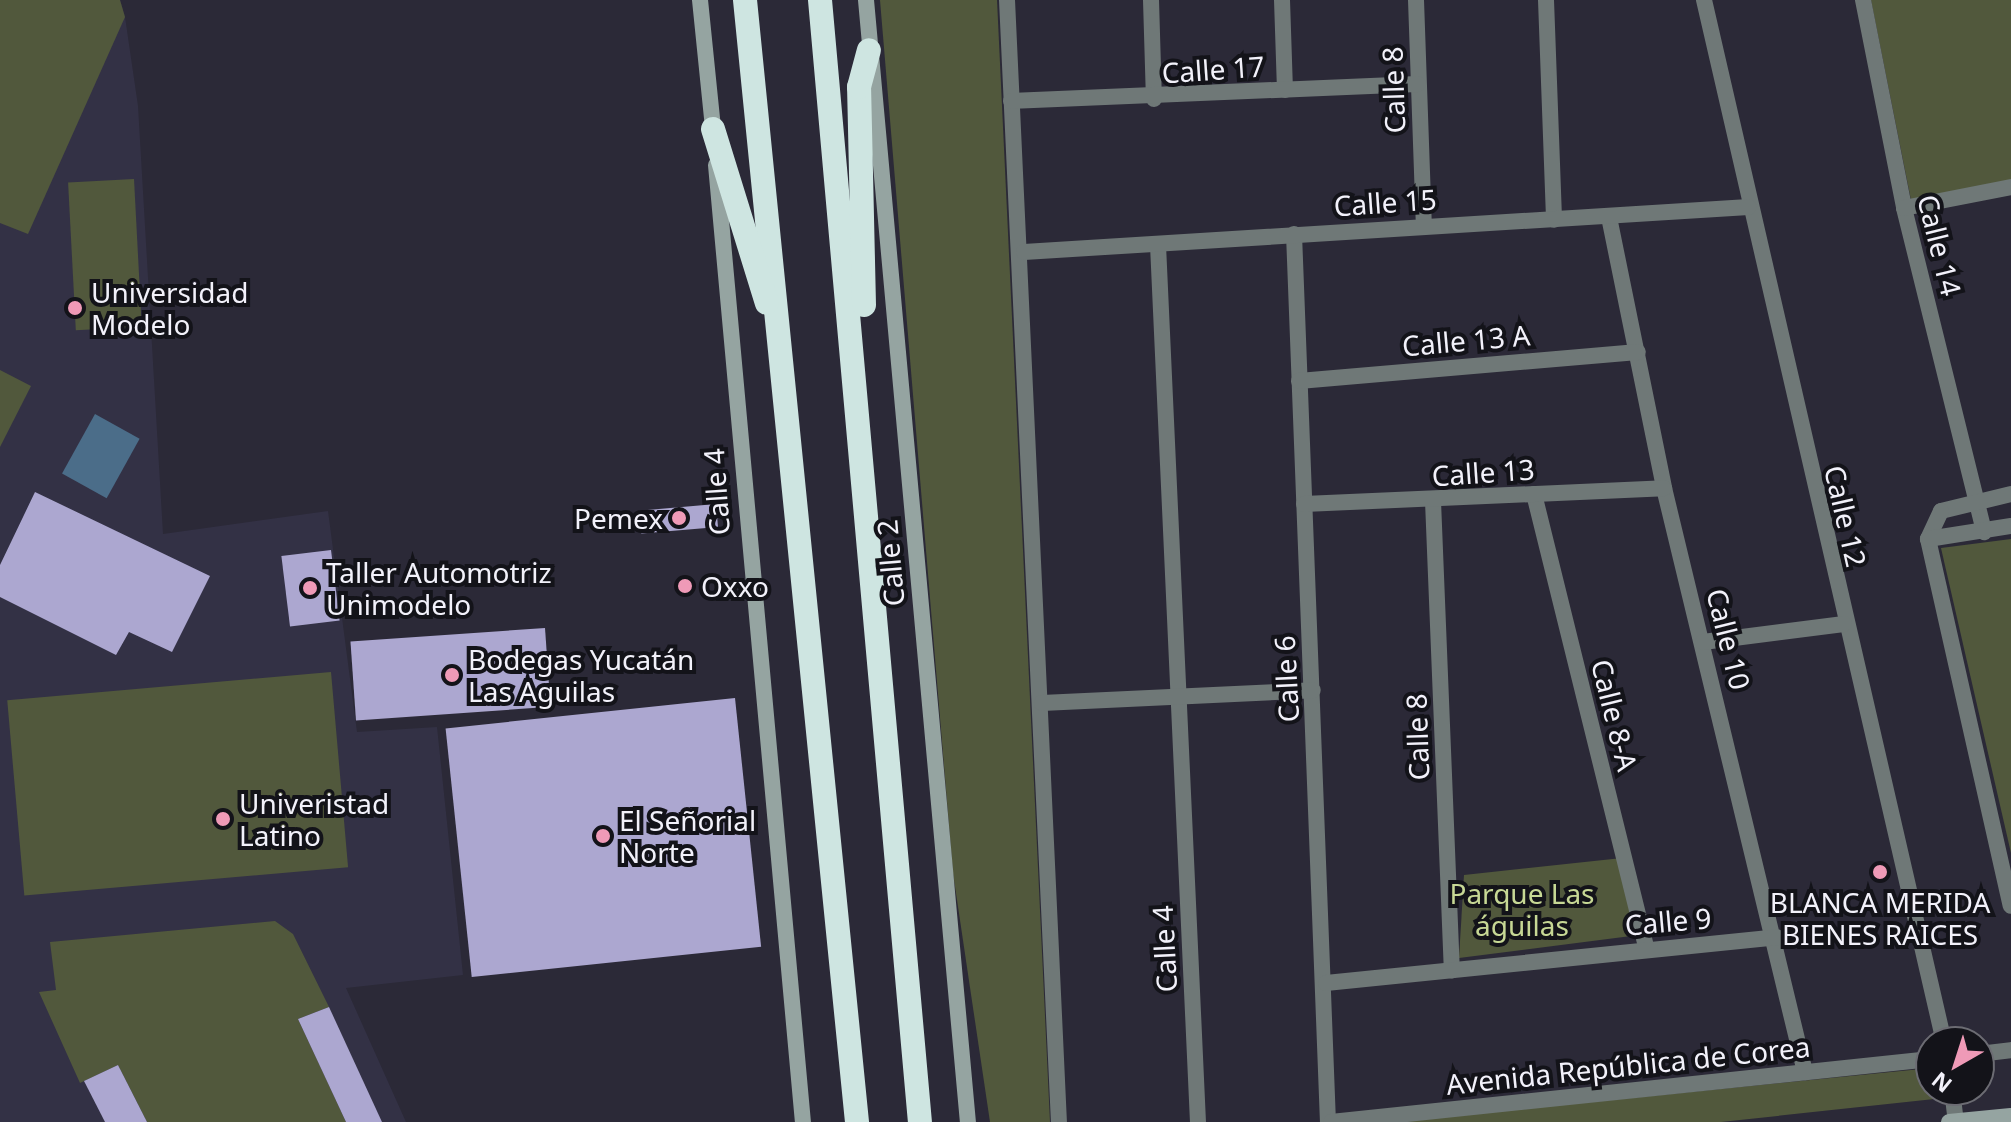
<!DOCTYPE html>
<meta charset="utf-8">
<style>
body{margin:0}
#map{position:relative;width:2011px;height:1122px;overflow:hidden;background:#2b2937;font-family:"Noto Sans",sans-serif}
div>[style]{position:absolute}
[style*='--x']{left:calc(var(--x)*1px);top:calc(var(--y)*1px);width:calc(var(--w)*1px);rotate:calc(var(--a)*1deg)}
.built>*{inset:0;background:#333145}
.green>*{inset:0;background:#51583c;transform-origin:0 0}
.water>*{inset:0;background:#4b6d89;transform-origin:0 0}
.building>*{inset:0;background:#aca7d0;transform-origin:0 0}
.street>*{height:16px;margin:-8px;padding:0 8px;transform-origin:8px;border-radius:8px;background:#6f7877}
.secondary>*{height:16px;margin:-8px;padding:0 8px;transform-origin:8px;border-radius:8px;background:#95a4a1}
.highway>*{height:24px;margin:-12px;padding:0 12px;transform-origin:12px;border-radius:12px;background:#cee5e1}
.dots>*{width:22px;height:22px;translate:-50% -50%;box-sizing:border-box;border:4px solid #131319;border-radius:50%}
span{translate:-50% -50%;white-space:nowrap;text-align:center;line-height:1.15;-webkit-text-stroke:8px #131319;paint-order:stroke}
.street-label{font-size:28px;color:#f2f1fa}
.poi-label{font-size:28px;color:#f2f1fa}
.left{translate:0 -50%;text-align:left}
.right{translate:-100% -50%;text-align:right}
.park-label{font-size:28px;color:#c7d895}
.north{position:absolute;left:1915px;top:1026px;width:80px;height:80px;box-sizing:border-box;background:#131319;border:2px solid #6c6c73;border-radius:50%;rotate:219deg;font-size:22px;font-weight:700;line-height:32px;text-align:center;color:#f2f1fa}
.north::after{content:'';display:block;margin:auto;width:28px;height:36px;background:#ef9ab7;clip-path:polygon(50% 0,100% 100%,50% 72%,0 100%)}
</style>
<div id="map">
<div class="built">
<div style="clip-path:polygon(0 0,120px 0,125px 17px,138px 106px,163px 534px,328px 511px,357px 732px,437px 727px,463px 975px,346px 988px,406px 1122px,0 1122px)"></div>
</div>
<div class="green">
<div style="clip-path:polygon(0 0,120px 0,125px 17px,28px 234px,0 223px)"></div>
<div style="clip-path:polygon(880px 0,997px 0,1050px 1122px,990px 1122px,953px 873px)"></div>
<div style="clip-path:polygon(1871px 0,2011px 0,2011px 180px,1911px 200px)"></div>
<div style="left:134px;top:179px;width:148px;height:66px;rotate:87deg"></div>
<div style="clip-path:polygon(0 370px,31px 386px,0 447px)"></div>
<div style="clip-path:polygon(2011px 539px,2011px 853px,1941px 548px)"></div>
<div style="left:331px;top:672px;width:196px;height:325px;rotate:85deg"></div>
<div style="clip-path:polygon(1622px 858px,1639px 935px,1459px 958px,1464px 875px)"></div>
<div style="clip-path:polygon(275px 921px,293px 934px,329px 1007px,298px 1019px,346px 1122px,147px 1122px,118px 1065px,80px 1083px,39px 992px,56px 990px,50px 942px)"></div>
<div style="clip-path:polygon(1931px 1068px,1931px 1090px,1950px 1090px,1953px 1097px,1721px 1122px,1391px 1122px)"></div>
</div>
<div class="water">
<div style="left:95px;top:414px;width:51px;height:68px;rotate:29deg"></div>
</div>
<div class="building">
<div style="clip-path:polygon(35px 492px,210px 576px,172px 652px,129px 632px,116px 655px,0 597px,0 565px)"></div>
<div style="left:716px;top:504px;width:23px;height:77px;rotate:85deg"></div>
<div style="left:331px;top:550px;width:71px;height:50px;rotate:83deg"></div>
<div style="left:545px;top:628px;width:79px;height:195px;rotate:86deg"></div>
<div style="left:735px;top:698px;width:250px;height:291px;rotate:84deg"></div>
<div style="clip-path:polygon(329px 1007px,382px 1122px,346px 1122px,298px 1019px)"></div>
<div style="clip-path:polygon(118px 1065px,147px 1122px,105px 1122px,84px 1081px)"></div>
</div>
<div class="street">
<div style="--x:1007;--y:0;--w:1123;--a:87.35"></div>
<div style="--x:1151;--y:0;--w:99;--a:88.3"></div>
<div style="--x:1282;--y:0;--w:90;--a:88.1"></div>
<div style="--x:1416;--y:0;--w:225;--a:88"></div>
<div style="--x:1546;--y:0;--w:220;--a:87.9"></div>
<div style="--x:1704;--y:0;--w:1069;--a:77.03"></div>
<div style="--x:1863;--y:0;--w:212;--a:78.8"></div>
<div style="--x:1904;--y:208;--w:334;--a:76.1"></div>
<div style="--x:1011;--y:101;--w:407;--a:-2.4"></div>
<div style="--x:1904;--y:208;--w:109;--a:-11.1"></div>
<div style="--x:1609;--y:217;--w:277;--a:78.5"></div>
<div style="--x:1664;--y:488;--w:601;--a:76.43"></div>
<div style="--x:1294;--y:234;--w:889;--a:87.81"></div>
<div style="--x:1158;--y:245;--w:878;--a:87.39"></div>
<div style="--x:1024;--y:252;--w:726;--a:-3.55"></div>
<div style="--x:1299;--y:381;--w:340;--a:-4.9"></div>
<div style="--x:1534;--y:494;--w:469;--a:76.1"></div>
<div style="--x:2011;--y:494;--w:72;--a:166.3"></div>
<div style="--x:1941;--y:511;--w:31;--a:115"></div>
<div style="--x:1928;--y:539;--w:376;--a:77.3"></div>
<div style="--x:1433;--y:501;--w:470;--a:87.7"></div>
<div style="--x:1304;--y:504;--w:360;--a:-2.5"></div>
<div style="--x:1928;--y:539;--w:84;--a:-8.9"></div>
<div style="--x:1703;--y:642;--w:142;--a:-7.3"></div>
<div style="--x:1042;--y:703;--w:271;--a:-2.7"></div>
<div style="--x:1326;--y:983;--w:453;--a:-5.8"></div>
<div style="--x:1979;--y:1054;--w:32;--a:-7"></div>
<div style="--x:1952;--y:1090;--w:32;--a:83"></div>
<div style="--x:1331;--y:1122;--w:603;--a:-5.99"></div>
</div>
<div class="secondary">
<div style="--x:700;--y:0;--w:139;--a:84.2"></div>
<div style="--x:866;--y:0;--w:1127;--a:84.81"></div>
<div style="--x:716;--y:165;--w:961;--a:84.81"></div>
<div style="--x:1949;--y:1122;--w:62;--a:-5.5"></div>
</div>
<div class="highway">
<div style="--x:745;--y:0;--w:1128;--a:84.3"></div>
<div style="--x:820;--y:0;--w:1126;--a:84.91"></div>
<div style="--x:713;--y:129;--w:182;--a:72.8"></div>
<div style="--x:864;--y:305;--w:218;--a:-91.3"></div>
<div style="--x:859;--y:87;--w:38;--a:-75"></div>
</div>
<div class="dots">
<div style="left:75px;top:308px;background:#ef9ab7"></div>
<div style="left:679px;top:518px;background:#ef9ab7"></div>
<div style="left:685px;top:586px;background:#ef9ab7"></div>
<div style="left:310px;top:588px;background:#ef9ab7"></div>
<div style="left:452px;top:675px;background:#ef9ab7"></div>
<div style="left:223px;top:819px;background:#ef9ab7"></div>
<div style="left:603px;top:836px;background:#ef9ab7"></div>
<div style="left:1880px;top:872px;background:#ef9ab7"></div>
</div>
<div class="street-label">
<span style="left:1213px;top:69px;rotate:-4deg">Calle 17</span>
<span style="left:1393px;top:90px;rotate:-92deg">Calle 8</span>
<span style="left:1385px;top:202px;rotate:-4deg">Calle 15</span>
<span style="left:1940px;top:245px;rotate:76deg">Calle 14</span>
<span style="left:1466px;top:340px;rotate:-5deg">Calle 13 A</span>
<span style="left:1483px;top:472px;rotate:-4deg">Calle 13</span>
<span style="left:716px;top:492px;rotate:-94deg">Calle 4</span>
<span style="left:1846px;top:516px;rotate:77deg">Calle 12</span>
<span style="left:890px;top:563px;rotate:-95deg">Calle 2</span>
<span style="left:1729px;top:639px;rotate:76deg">Calle 10</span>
<span style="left:1286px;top:679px;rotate:-93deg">Calle 6</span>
<span style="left:1615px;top:715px;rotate:76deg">Calle 8-A</span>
<span style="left:1417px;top:737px;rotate:-92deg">Calle 8</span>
<span style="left:1668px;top:921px;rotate:-5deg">Calle 9</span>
<span style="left:1164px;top:949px;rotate:-93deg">Calle 4</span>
<span style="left:1628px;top:1065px;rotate:-6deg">Avenida República de Corea</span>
</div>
<div class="poi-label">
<span class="left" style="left:91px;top:308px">Universidad<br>Modelo</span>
<span class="right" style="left:663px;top:518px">Pemex</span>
<span class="left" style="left:326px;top:588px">Taller Automotriz<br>Unimodelo</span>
<span class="left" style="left:701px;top:586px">Oxxo</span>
<span class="left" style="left:468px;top:675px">Bodegas Yucatán<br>Las Aguilas</span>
<span class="left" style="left:239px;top:819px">Univeristad<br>Latino</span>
<span class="left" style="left:619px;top:836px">El Señorial<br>Norte</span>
<span style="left:1880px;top:918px">BLANCA MERIDA<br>BIENES RAICES</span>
</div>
<div class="park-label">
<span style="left:1522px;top:909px">Parque Las<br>águilas</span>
</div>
<div class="north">N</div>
</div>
